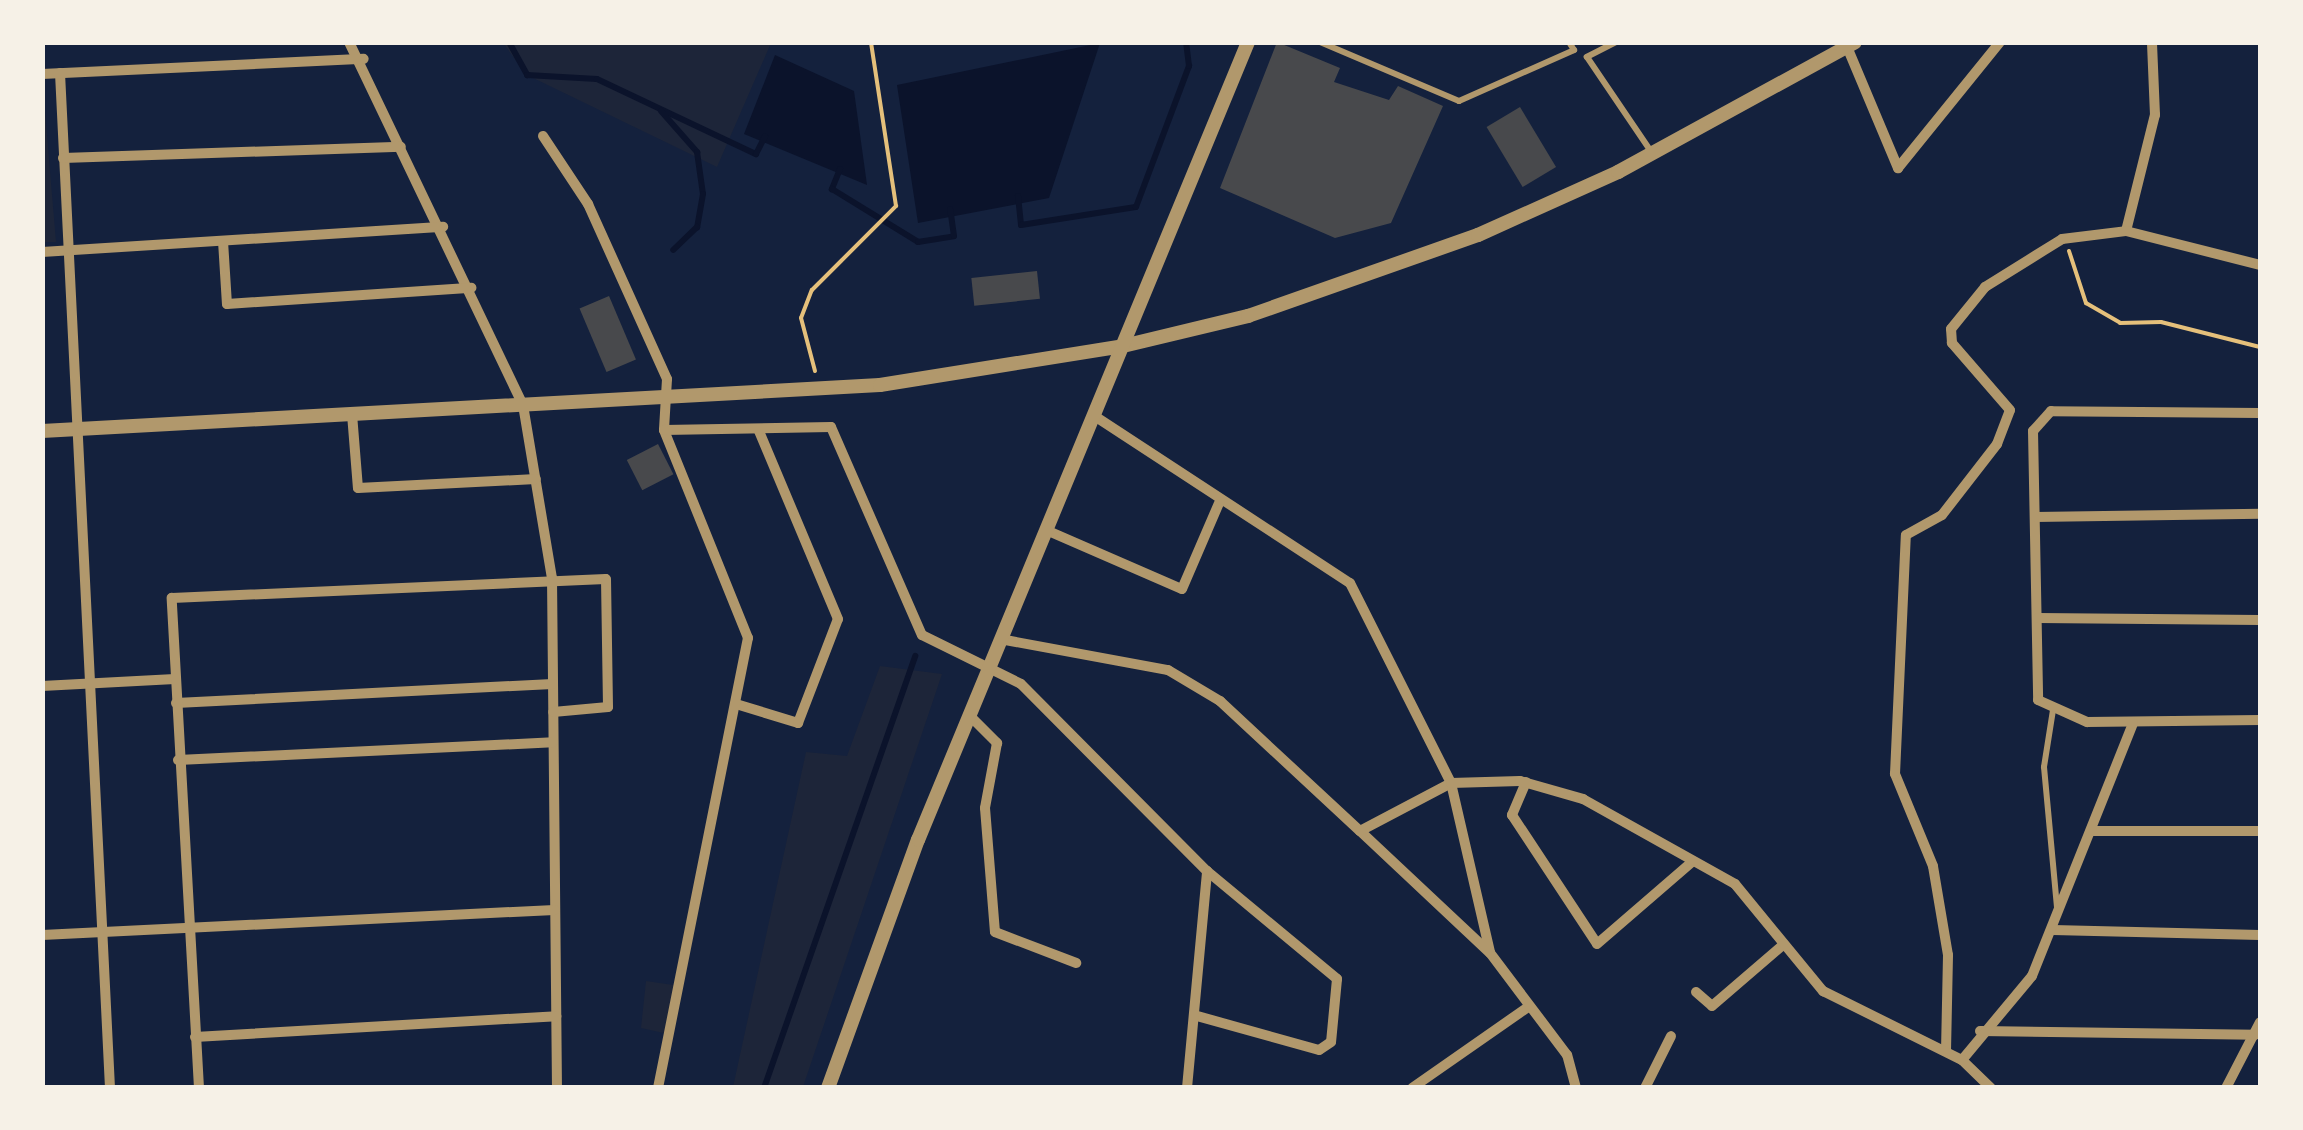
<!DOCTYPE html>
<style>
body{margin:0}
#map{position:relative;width:2303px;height:1130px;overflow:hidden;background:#14213d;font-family:Lato,sans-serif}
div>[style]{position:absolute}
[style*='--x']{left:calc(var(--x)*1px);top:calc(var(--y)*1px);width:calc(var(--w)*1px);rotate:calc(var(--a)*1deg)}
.green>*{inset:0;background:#1d2539}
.water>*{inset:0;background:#0b132b}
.stream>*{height:6px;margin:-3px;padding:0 3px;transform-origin:3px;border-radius:3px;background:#0b132b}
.building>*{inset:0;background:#48494c;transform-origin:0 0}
.path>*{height:4px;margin:-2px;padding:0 2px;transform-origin:2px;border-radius:2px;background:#e5c07b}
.service>*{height:6px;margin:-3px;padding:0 3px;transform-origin:3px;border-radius:3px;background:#b1986c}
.minor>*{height:10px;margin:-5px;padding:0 5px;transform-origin:5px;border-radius:5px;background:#b1986c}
.tertiary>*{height:14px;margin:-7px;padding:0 7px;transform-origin:7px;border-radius:7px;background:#b1986c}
span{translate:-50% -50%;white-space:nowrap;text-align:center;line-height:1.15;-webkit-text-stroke:10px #f6f1e7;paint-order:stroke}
.frame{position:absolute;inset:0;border:45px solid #f6f1e7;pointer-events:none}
</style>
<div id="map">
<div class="green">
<div style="clip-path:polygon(503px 43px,502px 43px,771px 43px,717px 167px,527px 75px)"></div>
<div style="clip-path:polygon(43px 88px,56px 242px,43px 242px,42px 88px)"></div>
<div style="clip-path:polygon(880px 666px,942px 674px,803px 1087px,733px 1087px,806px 752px,847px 756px)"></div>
<div style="clip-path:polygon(646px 981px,680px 986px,668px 1034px,641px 1028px)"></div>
</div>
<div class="water">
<div style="clip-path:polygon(1100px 43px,1049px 198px,918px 223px,897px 85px)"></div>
<div style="clip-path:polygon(775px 55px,854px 91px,867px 185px,744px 134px)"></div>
</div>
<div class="stream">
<div style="--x:509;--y:42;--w:38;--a:61"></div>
<div style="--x:527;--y:75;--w:70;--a:3.3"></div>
<div style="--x:597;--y:79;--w:176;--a:25.3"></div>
<div style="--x:756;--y:154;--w:20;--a:-63"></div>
<div style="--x:661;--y:111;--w:55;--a:48.7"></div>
<div style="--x:697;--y:152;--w:42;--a:81.9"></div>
<div style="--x:703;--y:194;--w:34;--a:100"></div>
<div style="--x:697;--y:227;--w:33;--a:136"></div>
<div style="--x:840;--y:169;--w:22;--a:112"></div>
<div style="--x:832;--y:189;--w:101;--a:31.6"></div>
<div style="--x:918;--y:242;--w:36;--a:-9"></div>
<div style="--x:954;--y:236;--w:27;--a:-98"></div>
<div style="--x:1018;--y:196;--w:29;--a:84"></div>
<div style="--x:1021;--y:225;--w:116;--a:-8.9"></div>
<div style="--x:1136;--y:207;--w:151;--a:-69.4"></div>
<div style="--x:1189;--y:66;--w:24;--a:-97"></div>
<div style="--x:764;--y:1088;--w:458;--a:-70.7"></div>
</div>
<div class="building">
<div style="clip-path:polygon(1277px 42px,1340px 68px,1334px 82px,1389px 100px,1398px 86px,1443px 106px,1391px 223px,1335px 238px,1220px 188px)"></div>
<div style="left:1520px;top:107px;width:70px;height:39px;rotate:59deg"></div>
<div style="left:1037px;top:271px;width:28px;height:66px;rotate:84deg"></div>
<div style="left:609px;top:296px;width:69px;height:32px;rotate:67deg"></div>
<div style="left:658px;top:444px;width:34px;height:35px;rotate:63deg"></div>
</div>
<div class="path">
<div style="--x:2069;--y:251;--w:55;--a:71.9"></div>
<div style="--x:2086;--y:303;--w:39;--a:30"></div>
<div style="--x:2120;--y:323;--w:41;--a:-1.4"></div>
<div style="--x:2161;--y:322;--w:102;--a:14.2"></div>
<div style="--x:815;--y:371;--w:55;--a:-104.8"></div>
<div style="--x:801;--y:318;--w:30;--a:-69"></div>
<div style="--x:812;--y:290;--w:119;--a:-45"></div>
<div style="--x:896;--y:206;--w:166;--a:-98.7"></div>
</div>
<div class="service">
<div style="--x:1320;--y:42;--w:151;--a:23"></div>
<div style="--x:1459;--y:101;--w:126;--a:-23.9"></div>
<div style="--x:1574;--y:50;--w:9;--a:-122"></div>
<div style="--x:1616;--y:42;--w:33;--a:153"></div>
<div style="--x:1587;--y:57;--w:116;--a:55.9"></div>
<div style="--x:2053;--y:710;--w:58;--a:99"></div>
<div style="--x:2044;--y:767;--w:141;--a:84.7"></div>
</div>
<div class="minor">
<div style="--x:349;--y:42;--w:403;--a:64.4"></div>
<div style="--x:523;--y:405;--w:175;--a:80.5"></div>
<div style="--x:552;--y:578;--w:510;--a:89.44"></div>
<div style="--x:1845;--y:42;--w:137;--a:67.2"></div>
<div style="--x:1898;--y:168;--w:162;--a:-51"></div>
<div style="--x:60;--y:73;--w:1016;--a:87.18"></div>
<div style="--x:42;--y:74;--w:322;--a:-2.7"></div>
<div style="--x:543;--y:136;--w:82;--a:56.5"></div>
<div style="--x:588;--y:204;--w:192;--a:65.7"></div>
<div style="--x:667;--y:379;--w:51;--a:93.4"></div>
<div style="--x:63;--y:158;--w:338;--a:-1.9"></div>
<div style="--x:2126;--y:231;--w:120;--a:-76"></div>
<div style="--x:2155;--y:115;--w:73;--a:-92.4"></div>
<div style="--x:223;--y:241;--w:63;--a:86.4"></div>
<div style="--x:227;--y:304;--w:245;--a:-3.8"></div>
<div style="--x:42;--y:252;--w:402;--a:-3.6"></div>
<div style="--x:2260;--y:413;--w:209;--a:-179.5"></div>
<div style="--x:2051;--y:411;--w:27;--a:132"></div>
<div style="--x:2033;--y:431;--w:269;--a:88.9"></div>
<div style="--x:2038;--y:700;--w:54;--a:24.2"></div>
<div style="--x:2087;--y:722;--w:173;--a:-0.7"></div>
<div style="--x:352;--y:414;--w:74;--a:85.4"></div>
<div style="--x:358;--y:488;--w:178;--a:-2.9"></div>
<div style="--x:1093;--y:415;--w:307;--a:33.2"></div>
<div style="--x:1350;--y:583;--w:224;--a:63.2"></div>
<div style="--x:1451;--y:783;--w:173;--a:77"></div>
<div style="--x:2035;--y:517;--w:225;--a:-0.8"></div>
<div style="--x:1046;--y:530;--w:148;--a:23.5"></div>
<div style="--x:1182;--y:589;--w:94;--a:-66.7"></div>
<div style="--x:2038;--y:618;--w:222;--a:0.5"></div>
<div style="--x:1000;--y:639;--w:171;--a:10.5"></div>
<div style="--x:1168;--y:670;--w:61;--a:30.8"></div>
<div style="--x:1220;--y:701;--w:191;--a:42.9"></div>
<div style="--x:42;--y:686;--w:133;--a:-3"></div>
<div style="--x:176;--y:703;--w:377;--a:-2.9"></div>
<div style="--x:736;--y:704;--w:65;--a:17"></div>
<div style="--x:798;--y:723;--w:111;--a:-69"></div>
<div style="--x:838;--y:619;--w:206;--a:-112.8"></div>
<div style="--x:969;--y:715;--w:40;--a:45"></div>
<div style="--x:997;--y:743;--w:66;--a:100.5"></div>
<div style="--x:985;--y:808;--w:124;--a:85.4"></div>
<div style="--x:995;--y:932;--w:87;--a:20.9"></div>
<div style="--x:178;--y:760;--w:375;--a:-2.7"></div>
<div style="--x:1526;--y:782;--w:36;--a:113"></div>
<div style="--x:1512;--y:815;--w:154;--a:56.6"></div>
<div style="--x:1597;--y:944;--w:125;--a:-40.8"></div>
<div style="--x:2091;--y:831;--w:169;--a:0"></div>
<div style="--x:2053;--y:930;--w:207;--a:1.4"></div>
<div style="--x:42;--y:935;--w:513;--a:-2.8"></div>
<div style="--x:1696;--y:992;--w:21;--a:41"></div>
<div style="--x:1712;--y:1006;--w:94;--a:-40.7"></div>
<div style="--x:1980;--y:1031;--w:275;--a:0.8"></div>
<div style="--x:195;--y:1037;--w:362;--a:-3.3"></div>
<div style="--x:1946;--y:1051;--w:96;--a:-88.8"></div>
<div style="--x:1948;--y:955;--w:90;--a:-99.6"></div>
<div style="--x:1933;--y:866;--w:100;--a:-112.4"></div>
<div style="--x:1895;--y:774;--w:239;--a:-87.4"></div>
<div style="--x:1906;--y:535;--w:41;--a:-29.1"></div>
<div style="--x:1942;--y:515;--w:90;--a:-52.2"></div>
<div style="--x:1997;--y:444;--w:36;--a:-69"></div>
<div style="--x:2010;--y:410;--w:89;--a:-130.9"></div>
<div style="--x:1952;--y:343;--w:14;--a:-94"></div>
<div style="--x:1951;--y:329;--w:54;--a:-51"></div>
<div style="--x:1985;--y:287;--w:91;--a:-31.9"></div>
<div style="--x:2062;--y:239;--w:64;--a:-7.1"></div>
<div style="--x:2126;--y:231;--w:138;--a:14.2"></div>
<div style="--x:1962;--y:1060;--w:109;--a:-50.2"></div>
<div style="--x:2032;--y:976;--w:272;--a:-68.2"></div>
<div style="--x:199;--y:1088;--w:491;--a:-93.2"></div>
<div style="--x:172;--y:598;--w:434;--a:-2.5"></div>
<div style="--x:606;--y:579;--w:128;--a:89.1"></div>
<div style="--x:608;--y:707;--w:55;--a:174.8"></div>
<div style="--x:658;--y:1088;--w:459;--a:-78.7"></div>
<div style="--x:748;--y:638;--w:224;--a:-112"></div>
<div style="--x:664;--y:430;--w:167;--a:-1"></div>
<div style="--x:831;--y:427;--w:227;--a:66.4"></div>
<div style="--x:922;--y:635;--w:110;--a:26.3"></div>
<div style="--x:1021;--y:684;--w:264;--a:45.2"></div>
<div style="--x:1207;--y:871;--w:169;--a:39.7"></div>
<div style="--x:1337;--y:979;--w:63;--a:95.4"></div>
<div style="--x:1331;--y:1042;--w:14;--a:146"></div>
<div style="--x:1319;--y:1050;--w:127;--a:-164.4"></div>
<div style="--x:1187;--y:1088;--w:218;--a:-84.7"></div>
<div style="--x:1412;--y:1088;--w:141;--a:-34.9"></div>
<div style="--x:1576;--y:1088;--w:34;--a:-105"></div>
<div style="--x:1567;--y:1055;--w:128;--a:-127"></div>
<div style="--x:1490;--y:953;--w:178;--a:-136.8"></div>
<div style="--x:1360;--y:831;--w:103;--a:-27.8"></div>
<div style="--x:1451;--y:783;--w:69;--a:-1.7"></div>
<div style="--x:1520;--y:781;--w:66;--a:15.9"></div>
<div style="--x:1583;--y:799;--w:174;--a:29.2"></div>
<div style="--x:1735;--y:884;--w:139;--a:50.6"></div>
<div style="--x:1823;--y:991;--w:155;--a:26.4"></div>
<div style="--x:1962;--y:1060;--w:40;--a:44"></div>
<div style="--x:1645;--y:1088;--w:58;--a:-63.4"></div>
<div style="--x:2226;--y:1088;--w:74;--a:-62.7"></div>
</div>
<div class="tertiary">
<div style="--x:42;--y:431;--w:839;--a:-3.14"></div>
<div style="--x:880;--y:385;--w:246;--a:-9.1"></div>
<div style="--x:1123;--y:346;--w:129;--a:-13.5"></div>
<div style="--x:1248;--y:316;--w:244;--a:-19.4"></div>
<div style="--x:1478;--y:235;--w:154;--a:-24.2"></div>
<div style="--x:1618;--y:172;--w:270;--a:-28.7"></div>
<div style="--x:828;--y:1088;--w:264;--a:-70.1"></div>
<div style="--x:918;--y:840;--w:864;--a:-67.53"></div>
</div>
<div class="frame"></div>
</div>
